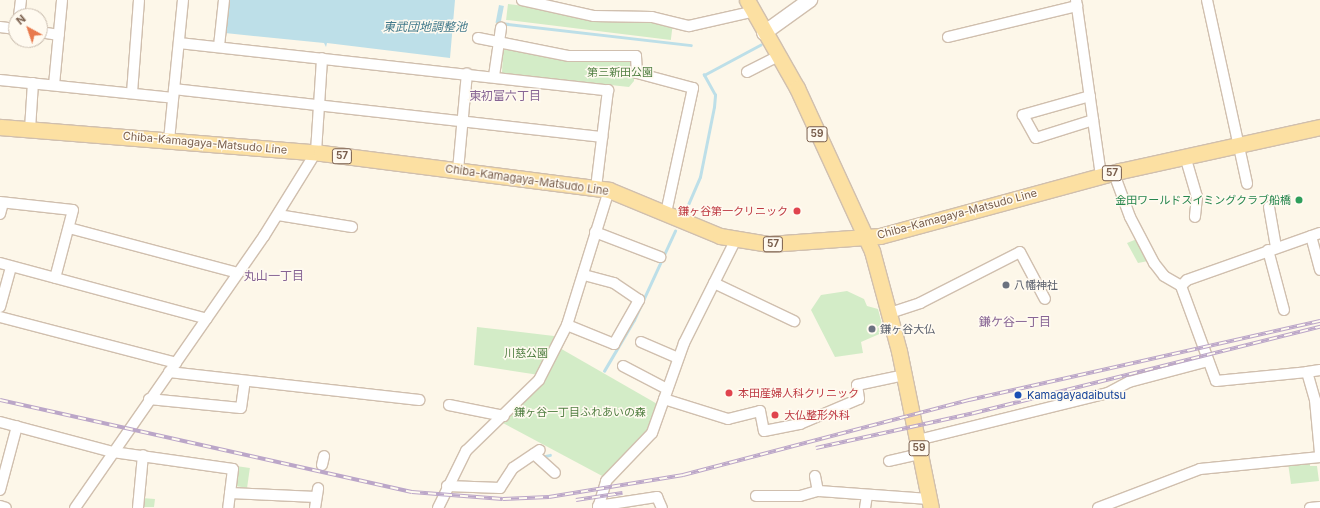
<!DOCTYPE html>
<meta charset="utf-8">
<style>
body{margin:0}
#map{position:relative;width:1320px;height:508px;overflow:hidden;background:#fdf7e9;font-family:Inter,"Noto Sans JP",sans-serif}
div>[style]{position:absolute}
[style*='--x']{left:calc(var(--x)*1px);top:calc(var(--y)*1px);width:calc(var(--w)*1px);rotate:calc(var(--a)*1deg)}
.green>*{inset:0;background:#d3ecc7;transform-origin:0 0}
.water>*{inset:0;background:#bddfe8;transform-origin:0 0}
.stream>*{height:2.5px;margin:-1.25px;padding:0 1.25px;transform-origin:1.25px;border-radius:1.25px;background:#bddfe8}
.roads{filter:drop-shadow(1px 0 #d0bfae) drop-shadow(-1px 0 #d0bfae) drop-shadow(0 1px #d0bfae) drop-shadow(0 -1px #d0bfae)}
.street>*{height:10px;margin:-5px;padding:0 5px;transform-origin:5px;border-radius:5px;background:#fff}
.secondary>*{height:14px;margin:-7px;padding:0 7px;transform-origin:7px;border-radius:7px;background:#fff}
.primary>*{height:15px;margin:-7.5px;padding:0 7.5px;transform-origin:7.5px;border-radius:7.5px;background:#fce0a2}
.rail>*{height:4px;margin-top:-2px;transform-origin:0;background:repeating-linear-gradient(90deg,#fffaf0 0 8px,#bba6c8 0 16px);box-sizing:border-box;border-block:1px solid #bba6c8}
.dots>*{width:11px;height:11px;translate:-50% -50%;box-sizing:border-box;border:2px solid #fffaf0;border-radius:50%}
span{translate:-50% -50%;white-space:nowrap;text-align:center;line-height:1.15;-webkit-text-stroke:3px #fffaf0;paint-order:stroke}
.shield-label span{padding:1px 3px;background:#fffaf0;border:1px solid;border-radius:3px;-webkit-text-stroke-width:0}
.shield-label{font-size:10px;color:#795e4c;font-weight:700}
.park-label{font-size:11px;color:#517f42}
.street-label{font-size:11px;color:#795e4c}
.leisure-label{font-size:11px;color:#27864d}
.right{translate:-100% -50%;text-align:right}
.health-label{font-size:11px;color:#be3a42}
.left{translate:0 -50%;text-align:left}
.worship-label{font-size:11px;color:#5b616d}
.transit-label{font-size:11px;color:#164399}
.water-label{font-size:12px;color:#447b8c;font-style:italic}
.neighbourhood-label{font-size:12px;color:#876494}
.north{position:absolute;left:8px;top:8px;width:40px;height:40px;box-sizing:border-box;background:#fffaf0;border:1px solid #c9bcae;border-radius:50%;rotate:320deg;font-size:11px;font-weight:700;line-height:16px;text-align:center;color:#795e4c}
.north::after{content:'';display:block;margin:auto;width:14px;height:18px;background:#e87a4d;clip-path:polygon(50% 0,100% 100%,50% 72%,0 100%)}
</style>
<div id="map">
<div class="green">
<div style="left:508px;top:4px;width:166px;height:16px;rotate:7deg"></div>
<div style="clip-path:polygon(506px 48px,634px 60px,634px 81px,629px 87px,502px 73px,503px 50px)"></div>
<div style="clip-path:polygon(1137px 239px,1148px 261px,1138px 263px,1127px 243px)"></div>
<div style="clip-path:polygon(847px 291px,864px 299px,867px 306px,878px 309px,884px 332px,861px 342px,863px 353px,835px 357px,811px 310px,821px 295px)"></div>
<div style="clip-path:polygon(477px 327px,554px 336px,556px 339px,539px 375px,474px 365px)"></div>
<div style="clip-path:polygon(558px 347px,659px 405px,650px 431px,606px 478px,501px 422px)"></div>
<div style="clip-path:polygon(1310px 462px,1310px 466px,1317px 466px,1319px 481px,1291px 484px,1288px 463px)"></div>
<div style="left:236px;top:466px;width:14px;height:20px;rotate:8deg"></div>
<div style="clip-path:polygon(142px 498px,155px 499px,154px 507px,142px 507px)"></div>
</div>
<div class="water">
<div style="clip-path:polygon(229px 0,455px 0,450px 58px,327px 43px,326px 47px,324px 43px,225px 33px)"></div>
<div style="left:499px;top:5px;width:5px;height:18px;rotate:11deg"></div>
</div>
<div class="stream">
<div style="--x:500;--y:23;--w:192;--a:6.6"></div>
<div style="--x:684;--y:214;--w:40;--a:-66.6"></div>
<div style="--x:700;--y:177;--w:71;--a:-78.7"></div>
<div style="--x:714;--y:107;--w:12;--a:-85"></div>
<div style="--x:715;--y:95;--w:23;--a:-119"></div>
<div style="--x:704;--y:75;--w:64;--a:-28.2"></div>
<div style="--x:604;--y:371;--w:59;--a:-59.5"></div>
<div style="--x:634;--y:320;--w:98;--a:-65.3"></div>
<div style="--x:541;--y:457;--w:9;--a:-13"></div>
</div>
<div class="roads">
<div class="street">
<div style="--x:522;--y:0;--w:74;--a:12.5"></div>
<div style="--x:594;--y:16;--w:58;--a:1"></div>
<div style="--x:652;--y:17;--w:38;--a:14"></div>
<div style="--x:689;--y:26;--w:64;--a:-12.7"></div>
<div style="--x:1076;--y:0;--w:178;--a:81.9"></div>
<div style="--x:1207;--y:0;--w:188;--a:77.7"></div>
<div style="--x:19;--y:16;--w:16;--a:-83"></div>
<div style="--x:0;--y:27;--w:16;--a:7"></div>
<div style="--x:40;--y:32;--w:19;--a:9"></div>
<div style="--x:948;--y:37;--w:133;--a:-13.5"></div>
<div style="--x:478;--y:38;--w:93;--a:11.2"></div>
<div style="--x:569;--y:56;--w:67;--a:0"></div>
<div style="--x:636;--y:56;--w:17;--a:87"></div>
<div style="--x:637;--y:73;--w:58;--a:15"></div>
<div style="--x:693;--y:88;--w:128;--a:102.2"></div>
<div style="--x:179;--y:43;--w:432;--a:6.3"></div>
<div style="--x:608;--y:90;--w:99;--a:97"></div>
<div style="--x:219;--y:46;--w:46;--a:-83.8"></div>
<div style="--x:747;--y:72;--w:35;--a:-27"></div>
<div style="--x:494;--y:76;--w:49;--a:-81.7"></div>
<div style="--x:0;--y:80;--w:174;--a:5.9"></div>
<div style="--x:54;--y:85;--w:85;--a:-84.6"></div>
<div style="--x:174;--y:89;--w:431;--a:6.4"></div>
<div style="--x:132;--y:93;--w:93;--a:-85.7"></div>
<div style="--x:1090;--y:96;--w:70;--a:164.2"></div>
<div style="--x:1023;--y:115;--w:26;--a:61"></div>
<div style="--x:1036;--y:138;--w:60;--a:-17.5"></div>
<div style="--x:30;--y:129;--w:46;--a:-86.3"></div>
<div style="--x:169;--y:140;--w:141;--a:-84.3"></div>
<div style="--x:1185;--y:156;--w:43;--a:73.7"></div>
<div style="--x:1197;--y:197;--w:20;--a:96"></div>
<div style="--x:458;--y:170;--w:97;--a:-84.7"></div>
<div style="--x:1116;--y:179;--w:40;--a:69.8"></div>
<div style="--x:1130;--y:217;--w:52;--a:62.4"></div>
<div style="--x:1154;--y:263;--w:16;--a:52"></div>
<div style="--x:1164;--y:276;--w:20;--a:30"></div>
<div style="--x:1181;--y:286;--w:101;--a:69.8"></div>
<div style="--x:1216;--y:381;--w:91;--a:-5.6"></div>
<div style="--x:1307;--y:372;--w:29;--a:74"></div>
<div style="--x:1315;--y:400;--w:53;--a:84.6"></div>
<div style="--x:0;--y:202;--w:73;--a:6.3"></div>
<div style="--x:73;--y:210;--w:70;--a:104.8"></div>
<div style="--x:1269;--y:207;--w:41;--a:80.1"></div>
<div style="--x:0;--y:214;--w:11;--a:-75"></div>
<div style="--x:278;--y:215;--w:75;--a:9.2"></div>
<div style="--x:69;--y:228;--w:175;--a:14.9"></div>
<div style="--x:595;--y:232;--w:70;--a:21"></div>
<div style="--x:1311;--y:236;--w:35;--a:75"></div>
<div style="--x:1268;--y:250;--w:62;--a:75.1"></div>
<div style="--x:0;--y:263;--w:214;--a:15.1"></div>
<div style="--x:714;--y:283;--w:89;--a:25.4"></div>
<div style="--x:1181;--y:286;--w:8;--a:-45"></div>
<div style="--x:1187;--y:280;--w:141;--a:-19.5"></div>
<div style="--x:0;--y:307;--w:41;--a:-74.6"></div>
<div style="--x:890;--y:313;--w:32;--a:-18"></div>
<div style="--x:920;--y:303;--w:112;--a:-27"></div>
<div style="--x:1020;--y:252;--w:53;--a:62"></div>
<div style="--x:0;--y:317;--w:182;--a:14.6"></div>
<div style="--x:567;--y:325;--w:51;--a:22"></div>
<div style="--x:614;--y:344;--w:51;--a:-60.4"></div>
<div style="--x:639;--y:300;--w:30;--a:-146"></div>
<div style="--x:614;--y:283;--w:31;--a:-165"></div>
<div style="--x:641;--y:342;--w:40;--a:23.4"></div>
<div style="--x:623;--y:366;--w:50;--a:27.6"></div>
<div style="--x:169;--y:372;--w:252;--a:6.4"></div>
<div style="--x:1307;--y:372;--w:13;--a:-9"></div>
<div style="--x:149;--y:399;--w:92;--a:5.6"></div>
<div style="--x:241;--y:408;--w:27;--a:-82"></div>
<div style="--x:664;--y:399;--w:67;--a:17.4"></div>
<div style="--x:728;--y:419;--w:33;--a:-14"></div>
<div style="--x:760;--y:411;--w:20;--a:79"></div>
<div style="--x:764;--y:431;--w:37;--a:-11"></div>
<div style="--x:800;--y:424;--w:64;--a:-23"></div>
<div style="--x:859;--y:399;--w:14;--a:-98"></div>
<div style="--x:857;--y:385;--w:48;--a:-12"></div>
<div style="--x:449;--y:405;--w:56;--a:11.3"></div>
<div style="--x:0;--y:422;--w:117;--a:14.9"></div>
<div style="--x:113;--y:452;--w:121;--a:8.1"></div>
<div style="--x:233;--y:469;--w:39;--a:97"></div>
<div style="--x:918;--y:440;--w:196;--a:-13.9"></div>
<div style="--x:1108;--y:393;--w:24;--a:-28"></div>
<div style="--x:1129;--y:382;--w:82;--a:-14.9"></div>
<div style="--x:534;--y:454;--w:28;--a:42"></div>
<div style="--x:889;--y:461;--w:32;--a:-13"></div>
<div style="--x:322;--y:465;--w:9;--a:-77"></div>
<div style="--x:815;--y:476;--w:15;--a:79"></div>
<div style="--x:447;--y:486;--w:53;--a:2.2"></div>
<div style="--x:500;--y:488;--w:24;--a:-57"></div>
<div style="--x:513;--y:468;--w:32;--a:-34"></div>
<div style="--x:0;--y:490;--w:66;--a:-75.1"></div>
<div style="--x:230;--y:493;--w:86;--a:2.7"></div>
<div style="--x:756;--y:496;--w:44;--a:0"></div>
<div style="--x:800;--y:496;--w:19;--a:-16"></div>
<div style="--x:818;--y:491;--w:111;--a:4.1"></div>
<div style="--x:0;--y:506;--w:6;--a:18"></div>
<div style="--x:598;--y:506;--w:60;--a:-8.7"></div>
<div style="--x:657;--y:497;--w:12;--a:66"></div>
<div style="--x:75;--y:508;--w:331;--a:-55.2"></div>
<div style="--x:264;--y:236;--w:99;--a:-58.2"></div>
<div style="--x:316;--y:152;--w:94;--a:-86.3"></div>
<div style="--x:138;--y:508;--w:53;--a:-84.6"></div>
<div style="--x:315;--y:508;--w:20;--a:-81"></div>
<div style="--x:438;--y:508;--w:64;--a:-63.8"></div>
<div style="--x:466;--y:451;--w:102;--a:-44.2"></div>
<div style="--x:539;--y:380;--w:62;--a:-63"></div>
<div style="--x:567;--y:325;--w:141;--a:-72.7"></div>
<div style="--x:598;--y:508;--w:28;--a:-73"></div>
<div style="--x:606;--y:481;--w:66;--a:-46.2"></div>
<div style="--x:652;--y:433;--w:96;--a:-70.4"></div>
<div style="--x:684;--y:343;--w:114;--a:-63.4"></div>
<div style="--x:865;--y:508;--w:12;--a:-81"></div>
<div style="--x:1098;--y:508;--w:109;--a:-20.9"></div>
<div style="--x:1200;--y:469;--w:121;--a:-5.7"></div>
<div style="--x:1310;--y:508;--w:10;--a:-6"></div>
</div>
<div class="secondary">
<div style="--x:764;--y:33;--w:57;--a:-35.7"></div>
</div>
<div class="primary">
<div style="--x:747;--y:0;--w:101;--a:60.4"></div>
<div style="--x:797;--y:88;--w:179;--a:65.3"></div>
<div style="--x:872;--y:251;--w:104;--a:74.9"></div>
<div style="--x:899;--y:351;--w:160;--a:78.5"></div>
<div style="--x:0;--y:127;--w:322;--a:4.6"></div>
<div style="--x:321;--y:153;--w:290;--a:7.3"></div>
<div style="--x:609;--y:190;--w:120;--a:22.5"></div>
<div style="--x:720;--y:236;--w:50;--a:9.3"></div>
<div style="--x:769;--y:244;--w:111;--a:-4.1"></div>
<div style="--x:880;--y:236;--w:249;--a:-15.2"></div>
<div style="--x:1120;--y:171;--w:205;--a:-12.4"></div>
</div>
</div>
<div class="rail">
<div style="--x:0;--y:400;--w:422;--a:12.6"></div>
<div style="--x:412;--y:492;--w:91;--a:4.4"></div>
<div style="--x:503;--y:499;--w:46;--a:-2.5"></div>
<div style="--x:549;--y:497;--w:136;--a:-9.3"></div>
<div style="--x:683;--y:475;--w:296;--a:-14.7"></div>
<div style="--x:969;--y:400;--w:360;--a:-12.7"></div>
<div style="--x:816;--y:448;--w:162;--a:-12.5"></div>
<div style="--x:974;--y:413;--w:357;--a:-14"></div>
<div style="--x:576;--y:500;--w:47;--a:-8.7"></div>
</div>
<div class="dots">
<div style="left:1299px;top:200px;background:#2e9e5b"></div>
<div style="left:797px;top:211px;background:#e0444e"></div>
<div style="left:1006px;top:285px;background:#6b7280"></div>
<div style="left:872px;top:329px;background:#6b7280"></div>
<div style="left:729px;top:393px;background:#e0444e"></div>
<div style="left:1018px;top:395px;background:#1a4fb4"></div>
<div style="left:775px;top:415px;background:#e0444e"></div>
</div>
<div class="shield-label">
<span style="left:817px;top:134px">59</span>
<span style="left:342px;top:156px">57</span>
<span style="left:1112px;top:173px">57</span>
<span style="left:773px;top:244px">57</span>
<span style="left:919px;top:448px">59</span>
</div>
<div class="park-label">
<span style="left:620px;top:72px">第三新田公園</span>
<span style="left:526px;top:353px">川慈公園</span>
<span style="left:580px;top:412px">鎌ヶ谷一丁目ふれあいの森</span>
</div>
<div class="street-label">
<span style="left:205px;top:143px;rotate:5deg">Chiba-Kamagaya-Matsudo Line</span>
<span style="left:527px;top:180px;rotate:8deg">Chiba-Kamagaya-Matsudo Line</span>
<span style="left:957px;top:214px;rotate:-15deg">Chiba-Kamagaya-Matsudo Line</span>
</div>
<div class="leisure-label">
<span class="right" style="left:1291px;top:200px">金田ワールドスイミングクラブ船橋</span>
</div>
<div class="health-label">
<span class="right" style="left:788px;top:211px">鎌ヶ谷第一クリニック</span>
<span class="left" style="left:738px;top:393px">本田産婦人科クリニック</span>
<span class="left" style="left:784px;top:415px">大仏整形外科</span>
</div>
<div class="worship-label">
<span class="left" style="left:1014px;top:285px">八幡神社</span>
<span class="left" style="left:880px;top:329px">鎌ヶ谷大仏</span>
</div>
<div class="transit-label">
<span class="left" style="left:1027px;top:395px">Kamagayadaibutsu</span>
</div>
<div class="water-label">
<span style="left:425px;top:27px">東武団地調整池</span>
</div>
<div class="neighbourhood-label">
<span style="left:505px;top:96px">東初富六丁目</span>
<span style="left:274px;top:276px">丸山一丁目</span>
<span style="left:1015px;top:322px">鎌ケ谷一丁目</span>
</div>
<div class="north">N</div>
</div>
